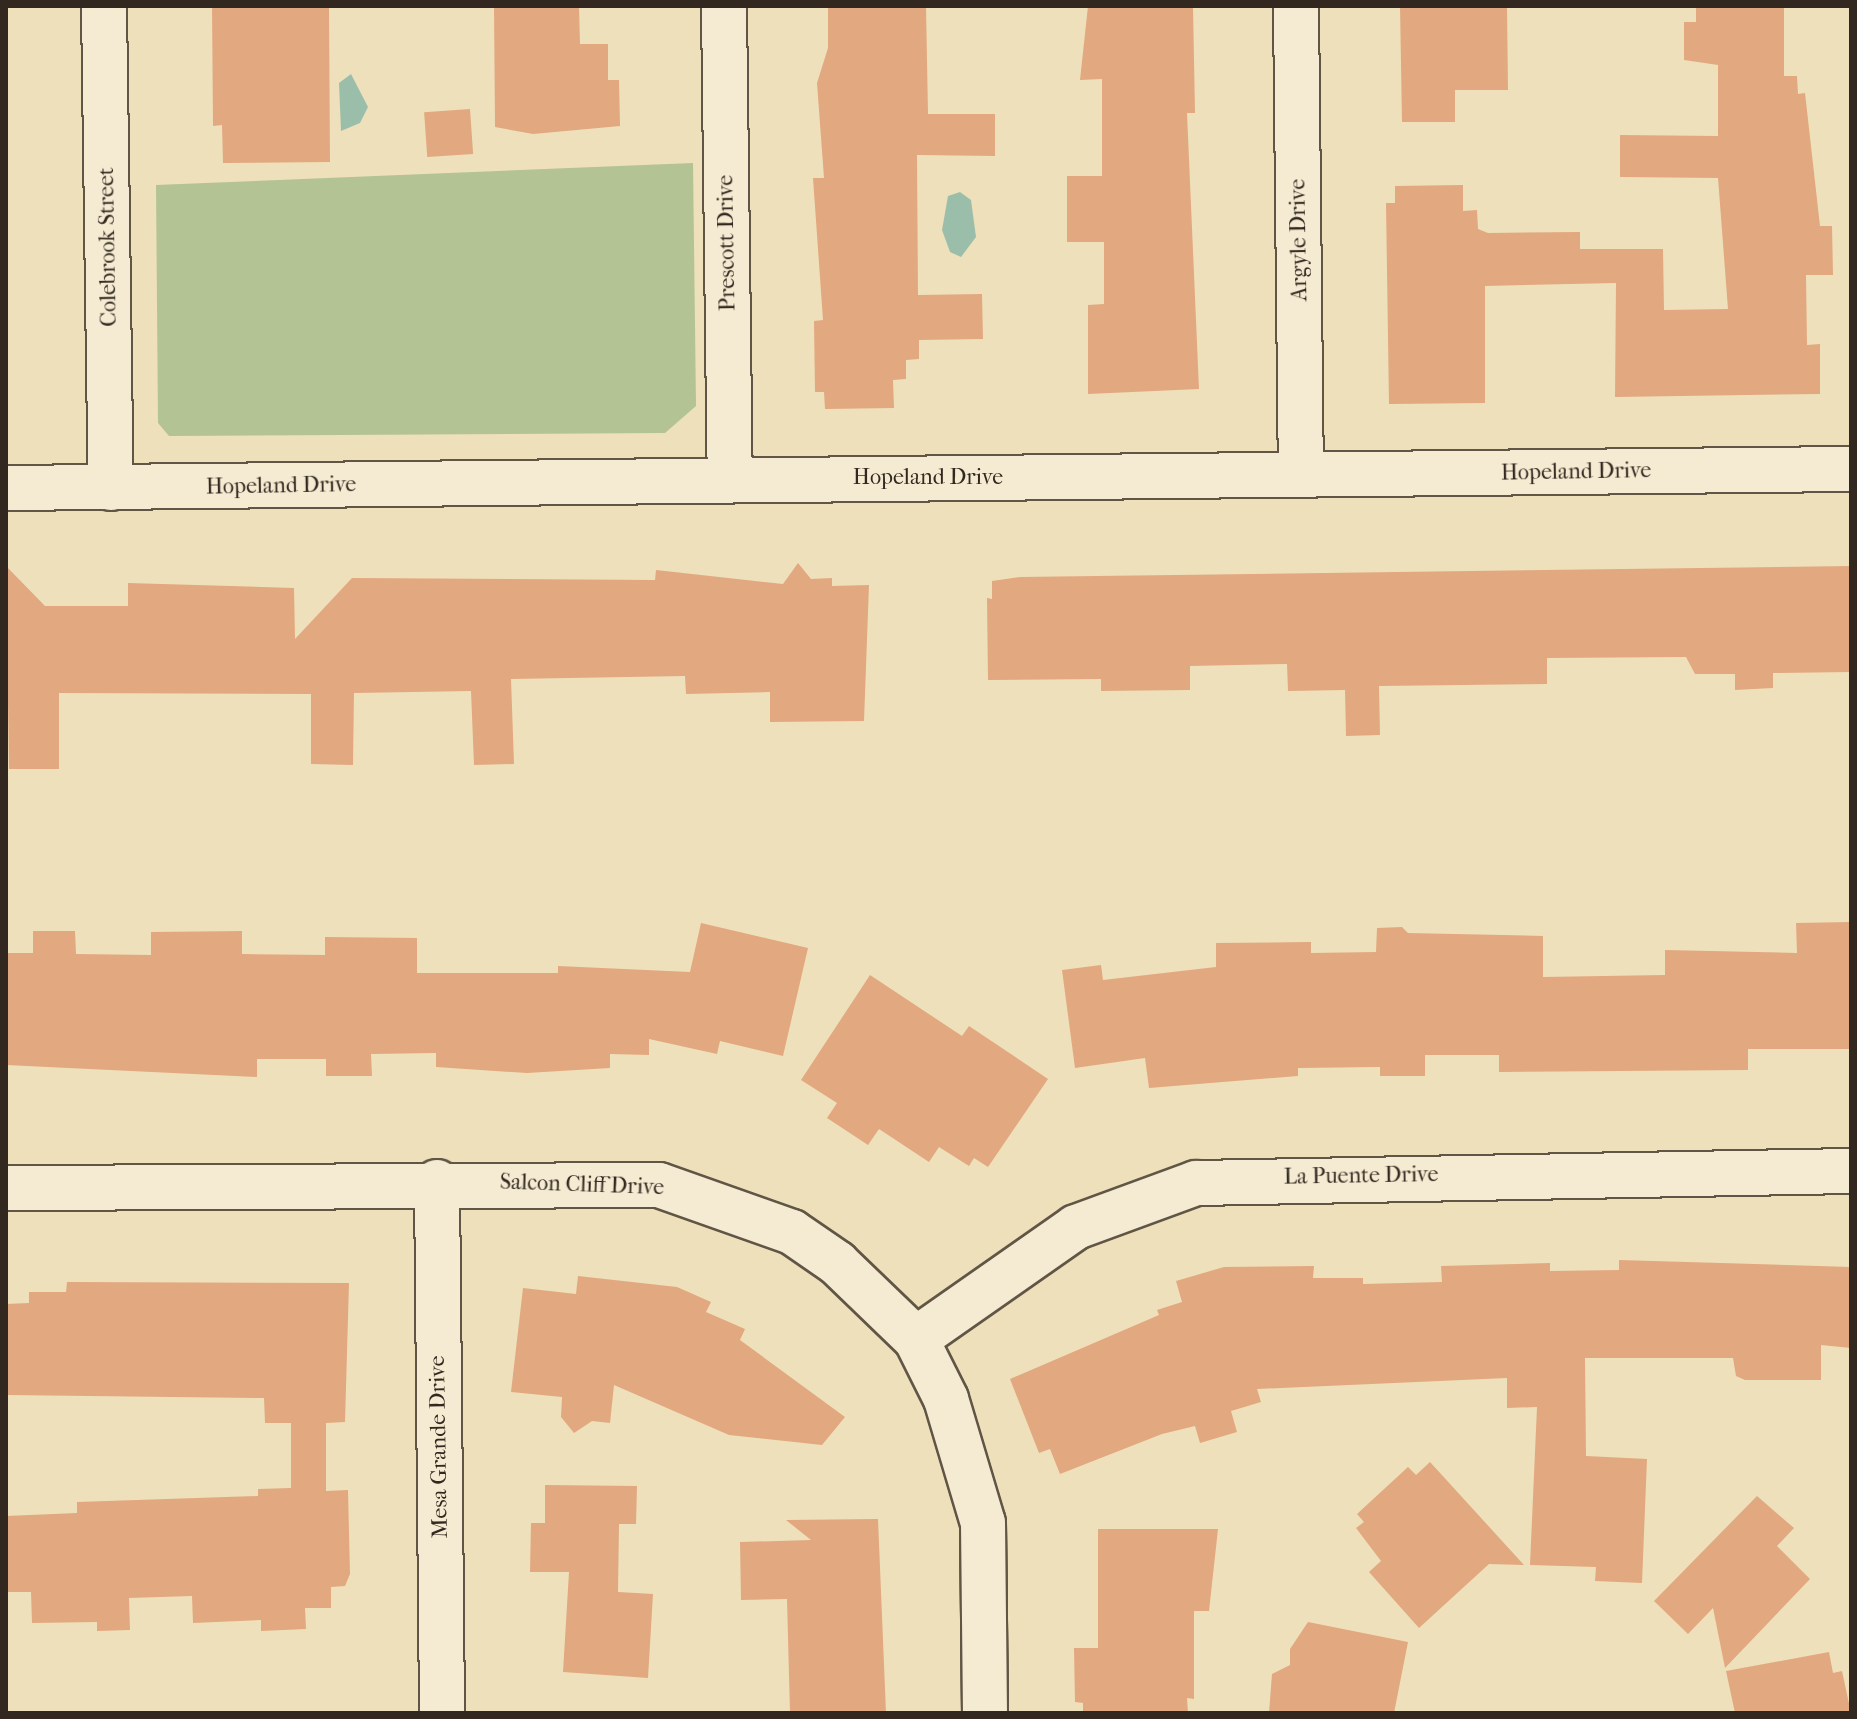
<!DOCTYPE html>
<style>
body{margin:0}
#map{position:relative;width:1857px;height:1719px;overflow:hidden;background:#eee0ba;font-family:"IM FELL French Canon",serif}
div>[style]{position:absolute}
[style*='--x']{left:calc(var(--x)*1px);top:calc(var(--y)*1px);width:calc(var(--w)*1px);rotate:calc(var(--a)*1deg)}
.green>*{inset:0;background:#b4c393}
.water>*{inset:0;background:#9bbeaa}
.building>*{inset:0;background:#e2a880;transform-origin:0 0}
.roads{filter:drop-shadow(2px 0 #615646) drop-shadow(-2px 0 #615646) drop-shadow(0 2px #615646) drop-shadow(0 -2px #615646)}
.minor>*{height:44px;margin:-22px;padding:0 22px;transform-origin:22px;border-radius:22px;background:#f4ebd2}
span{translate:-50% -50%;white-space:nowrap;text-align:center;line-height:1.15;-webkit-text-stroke:7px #f4ebd2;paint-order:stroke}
.street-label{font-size:22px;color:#322820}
.frame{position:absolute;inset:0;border:8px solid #322820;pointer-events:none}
</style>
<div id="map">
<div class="green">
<div style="clip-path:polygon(693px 163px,696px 406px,665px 433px,169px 436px,158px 423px,156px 185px)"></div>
</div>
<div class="water">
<div style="clip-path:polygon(351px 74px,368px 107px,360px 123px,341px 131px,339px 83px)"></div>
<div style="clip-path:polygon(960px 192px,971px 200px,976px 237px,961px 257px,950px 252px,942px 230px,948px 196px)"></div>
</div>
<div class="building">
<div style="clip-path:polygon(212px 6px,329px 6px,330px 162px,223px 163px,222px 125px,213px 126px)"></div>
<div style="clip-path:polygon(494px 6px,579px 6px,580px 44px,608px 44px,608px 80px,619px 80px,620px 126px,533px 134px,495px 127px)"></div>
<div style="clip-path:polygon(828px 6px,926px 6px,928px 114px,995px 114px,995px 156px,917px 155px,918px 295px,982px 294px,983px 339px,919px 340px,919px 359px,906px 360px,906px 379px,893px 380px,894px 408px,825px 409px,824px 392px,815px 392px,814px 321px,823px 320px,813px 178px,824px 178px,817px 83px,828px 48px)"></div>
<div style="clip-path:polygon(1088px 6px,1193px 6px,1195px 113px,1187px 113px,1199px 389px,1088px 394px,1088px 305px,1104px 304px,1104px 242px,1067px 242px,1067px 176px,1102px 176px,1102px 79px,1080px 80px)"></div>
<div style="clip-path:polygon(1400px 6px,1507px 6px,1508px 90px,1455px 90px,1455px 122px,1402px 122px)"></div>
<div style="clip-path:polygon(1696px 6px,1784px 6px,1784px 76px,1797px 76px,1798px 94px,1805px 93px,1820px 226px,1832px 226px,1833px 275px,1806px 275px,1807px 345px,1820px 344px,1820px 394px,1615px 397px,1616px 283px,1485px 286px,1485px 403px,1389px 404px,1386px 203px,1395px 203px,1395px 186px,1463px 185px,1463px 211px,1477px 210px,1478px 229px,1488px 233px,1580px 232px,1580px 249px,1663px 249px,1664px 310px,1728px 309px,1718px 178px,1620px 177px,1620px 135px,1718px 136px,1718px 65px,1684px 60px,1684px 22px,1696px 22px)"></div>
<div style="left:470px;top:109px;width:45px;height:46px;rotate:86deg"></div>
<div style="clip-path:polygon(798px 563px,811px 579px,832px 578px,832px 586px,869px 585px,864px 721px,770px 722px,770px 692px,686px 694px,685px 676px,511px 679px,514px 764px,474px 765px,471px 691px,354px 693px,353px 765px,311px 764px,311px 694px,59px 693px,59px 769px,9px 769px,6px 566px,45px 606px,128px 606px,128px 583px,294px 588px,295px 639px,352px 578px,655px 580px,656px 570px,783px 584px)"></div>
<div style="clip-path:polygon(1851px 566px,1851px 672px,1773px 673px,1773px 688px,1735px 690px,1735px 674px,1695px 674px,1686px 657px,1547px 658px,1547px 684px,1379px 686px,1380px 735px,1346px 736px,1345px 690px,1288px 691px,1287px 664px,1190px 666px,1190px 690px,1101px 691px,1101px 679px,988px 680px,987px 598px,992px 599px,992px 581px,1020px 577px)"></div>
<div style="clip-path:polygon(1851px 922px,1851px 1049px,1748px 1049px,1748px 1070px,1499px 1072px,1499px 1055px,1425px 1055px,1425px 1076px,1380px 1076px,1380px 1067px,1298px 1068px,1298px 1076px,1149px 1088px,1145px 1058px,1075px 1068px,1062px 970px,1101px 965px,1103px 980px,1216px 967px,1216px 943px,1311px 942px,1311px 953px,1376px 952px,1377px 928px,1402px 927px,1408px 933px,1543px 936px,1543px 977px,1665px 975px,1665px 950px,1797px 953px,1796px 923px)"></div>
<div style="clip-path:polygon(701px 923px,808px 948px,783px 1056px,720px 1041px,717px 1054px,649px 1039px,649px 1055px,610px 1054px,610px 1068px,527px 1073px,436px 1067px,436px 1053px,371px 1054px,372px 1076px,326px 1076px,326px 1059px,257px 1059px,257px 1077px,6px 1065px,6px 953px,33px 953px,33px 931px,75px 931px,76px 954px,151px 955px,151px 932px,242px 931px,242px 954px,325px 955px,325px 937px,417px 938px,417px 973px,558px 973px,558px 966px,690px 972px)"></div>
<div style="clip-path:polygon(870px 975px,962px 1036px,969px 1026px,1048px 1079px,988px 1167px,974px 1158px,969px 1166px,939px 1147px,929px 1162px,879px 1129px,868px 1145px,827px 1118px,837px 1103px,801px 1080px)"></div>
<div style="clip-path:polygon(1619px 1260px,1851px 1267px,1851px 1348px,1821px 1345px,1821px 1380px,1745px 1380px,1736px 1376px,1733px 1358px,1585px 1358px,1586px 1456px,1647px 1459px,1642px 1583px,1595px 1581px,1596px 1567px,1530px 1565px,1537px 1407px,1507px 1408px,1507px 1378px,1257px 1389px,1261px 1402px,1231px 1411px,1237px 1432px,1200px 1443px,1195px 1426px,1162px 1434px,1060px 1474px,1050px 1449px,1039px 1453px,1010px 1379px,1159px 1315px,1157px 1310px,1182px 1302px,1176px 1281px,1224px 1267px,1314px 1266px,1313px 1278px,1363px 1278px,1363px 1284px,1442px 1282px,1441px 1266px,1550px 1263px,1550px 1271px,1619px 1270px)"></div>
<div style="clip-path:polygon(578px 1276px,677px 1287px,711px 1302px,706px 1312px,745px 1329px,740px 1340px,845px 1417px,822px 1445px,729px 1435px,614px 1385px,610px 1423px,592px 1421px,574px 1433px,561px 1417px,562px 1397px,511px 1392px,523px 1288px,576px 1294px)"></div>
<div style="clip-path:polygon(67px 1282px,349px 1283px,345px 1422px,326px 1423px,326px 1491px,348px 1490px,350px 1574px,345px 1586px,331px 1587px,331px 1608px,305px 1608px,306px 1629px,261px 1631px,261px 1620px,193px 1623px,192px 1596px,129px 1598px,130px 1630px,97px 1631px,97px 1622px,32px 1623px,31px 1592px,6px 1592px,6px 1516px,77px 1513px,77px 1502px,258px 1496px,258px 1489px,291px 1488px,291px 1423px,265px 1423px,264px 1398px,6px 1395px,6px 1304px,29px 1303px,29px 1292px,66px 1292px)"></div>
<div style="clip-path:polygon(1430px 1462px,1524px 1565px,1489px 1564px,1419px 1628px,1369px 1572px,1381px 1561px,1356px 1528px,1364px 1522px,1357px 1514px,1408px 1467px,1416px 1475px)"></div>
<div style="clip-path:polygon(545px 1485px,637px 1486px,636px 1524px,619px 1524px,618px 1592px,653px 1594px,648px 1678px,563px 1672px,569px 1572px,530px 1572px,531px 1523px,545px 1523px)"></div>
<div style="clip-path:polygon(1757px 1496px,1794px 1528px,1777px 1546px,1810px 1579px,1725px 1668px,1713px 1608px,1688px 1634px,1654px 1601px)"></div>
<div style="clip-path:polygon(878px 1519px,886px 1713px,790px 1713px,787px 1599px,741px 1600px,740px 1542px,811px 1540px,786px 1520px)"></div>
<div style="clip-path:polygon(1098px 1529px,1218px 1529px,1209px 1611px,1194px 1611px,1194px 1699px,1187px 1698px,1188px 1713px,1083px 1713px,1083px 1703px,1075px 1702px,1074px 1648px,1098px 1648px)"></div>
<div style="clip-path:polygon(1308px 1622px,1408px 1642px,1394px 1713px,1269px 1713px,1272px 1674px,1290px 1665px,1290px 1649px)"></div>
<div style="clip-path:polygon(1829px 1652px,1833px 1673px,1842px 1671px,1851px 1713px,1735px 1713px,1726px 1671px)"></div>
</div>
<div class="roads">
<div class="minor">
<div style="--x:104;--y:6;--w:482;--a:89.2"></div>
<div style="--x:724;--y:6;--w:473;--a:89.3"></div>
<div style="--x:1296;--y:6;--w:469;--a:89.4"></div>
<div style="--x:6;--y:488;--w:1845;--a:-0.59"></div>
<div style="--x:437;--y:1182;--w:531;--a:89.46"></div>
<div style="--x:6;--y:1188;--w:653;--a:-0.26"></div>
<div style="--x:659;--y:1185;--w:141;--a:19.5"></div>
<div style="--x:792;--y:1232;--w:55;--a:34.6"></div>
<div style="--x:837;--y:1263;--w:110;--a:43.9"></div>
<div style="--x:916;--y:1339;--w:67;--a:63.4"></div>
<div style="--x:946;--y:1399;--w:129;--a:73.4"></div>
<div style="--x:983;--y:1523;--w:190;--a:89.4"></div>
<div style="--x:916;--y:1339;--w:195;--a:-35"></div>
<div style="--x:1076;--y:1227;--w:128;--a:-20.1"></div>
<div style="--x:1196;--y:1183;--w:655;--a:-1.05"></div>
</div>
</div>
<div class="street-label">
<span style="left:1299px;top:240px;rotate:-91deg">Argyle Drive</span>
<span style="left:727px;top:243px;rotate:-91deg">Prescott Drive</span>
<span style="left:108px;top:247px;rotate:-91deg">Colebrook Street</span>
<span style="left:1576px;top:472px;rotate:-1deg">Hopeland Drive</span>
<span style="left:928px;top:478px">Hopeland Drive</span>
<span style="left:281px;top:486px;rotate:-1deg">Hopeland Drive</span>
<span style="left:1361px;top:1176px;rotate:-1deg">La Puente Drive</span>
<span style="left:582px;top:1185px;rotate:2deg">Salcon Cliff Drive</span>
<span style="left:439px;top:1447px;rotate:-91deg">Mesa Grande Drive</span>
</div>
<div class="frame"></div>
</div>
